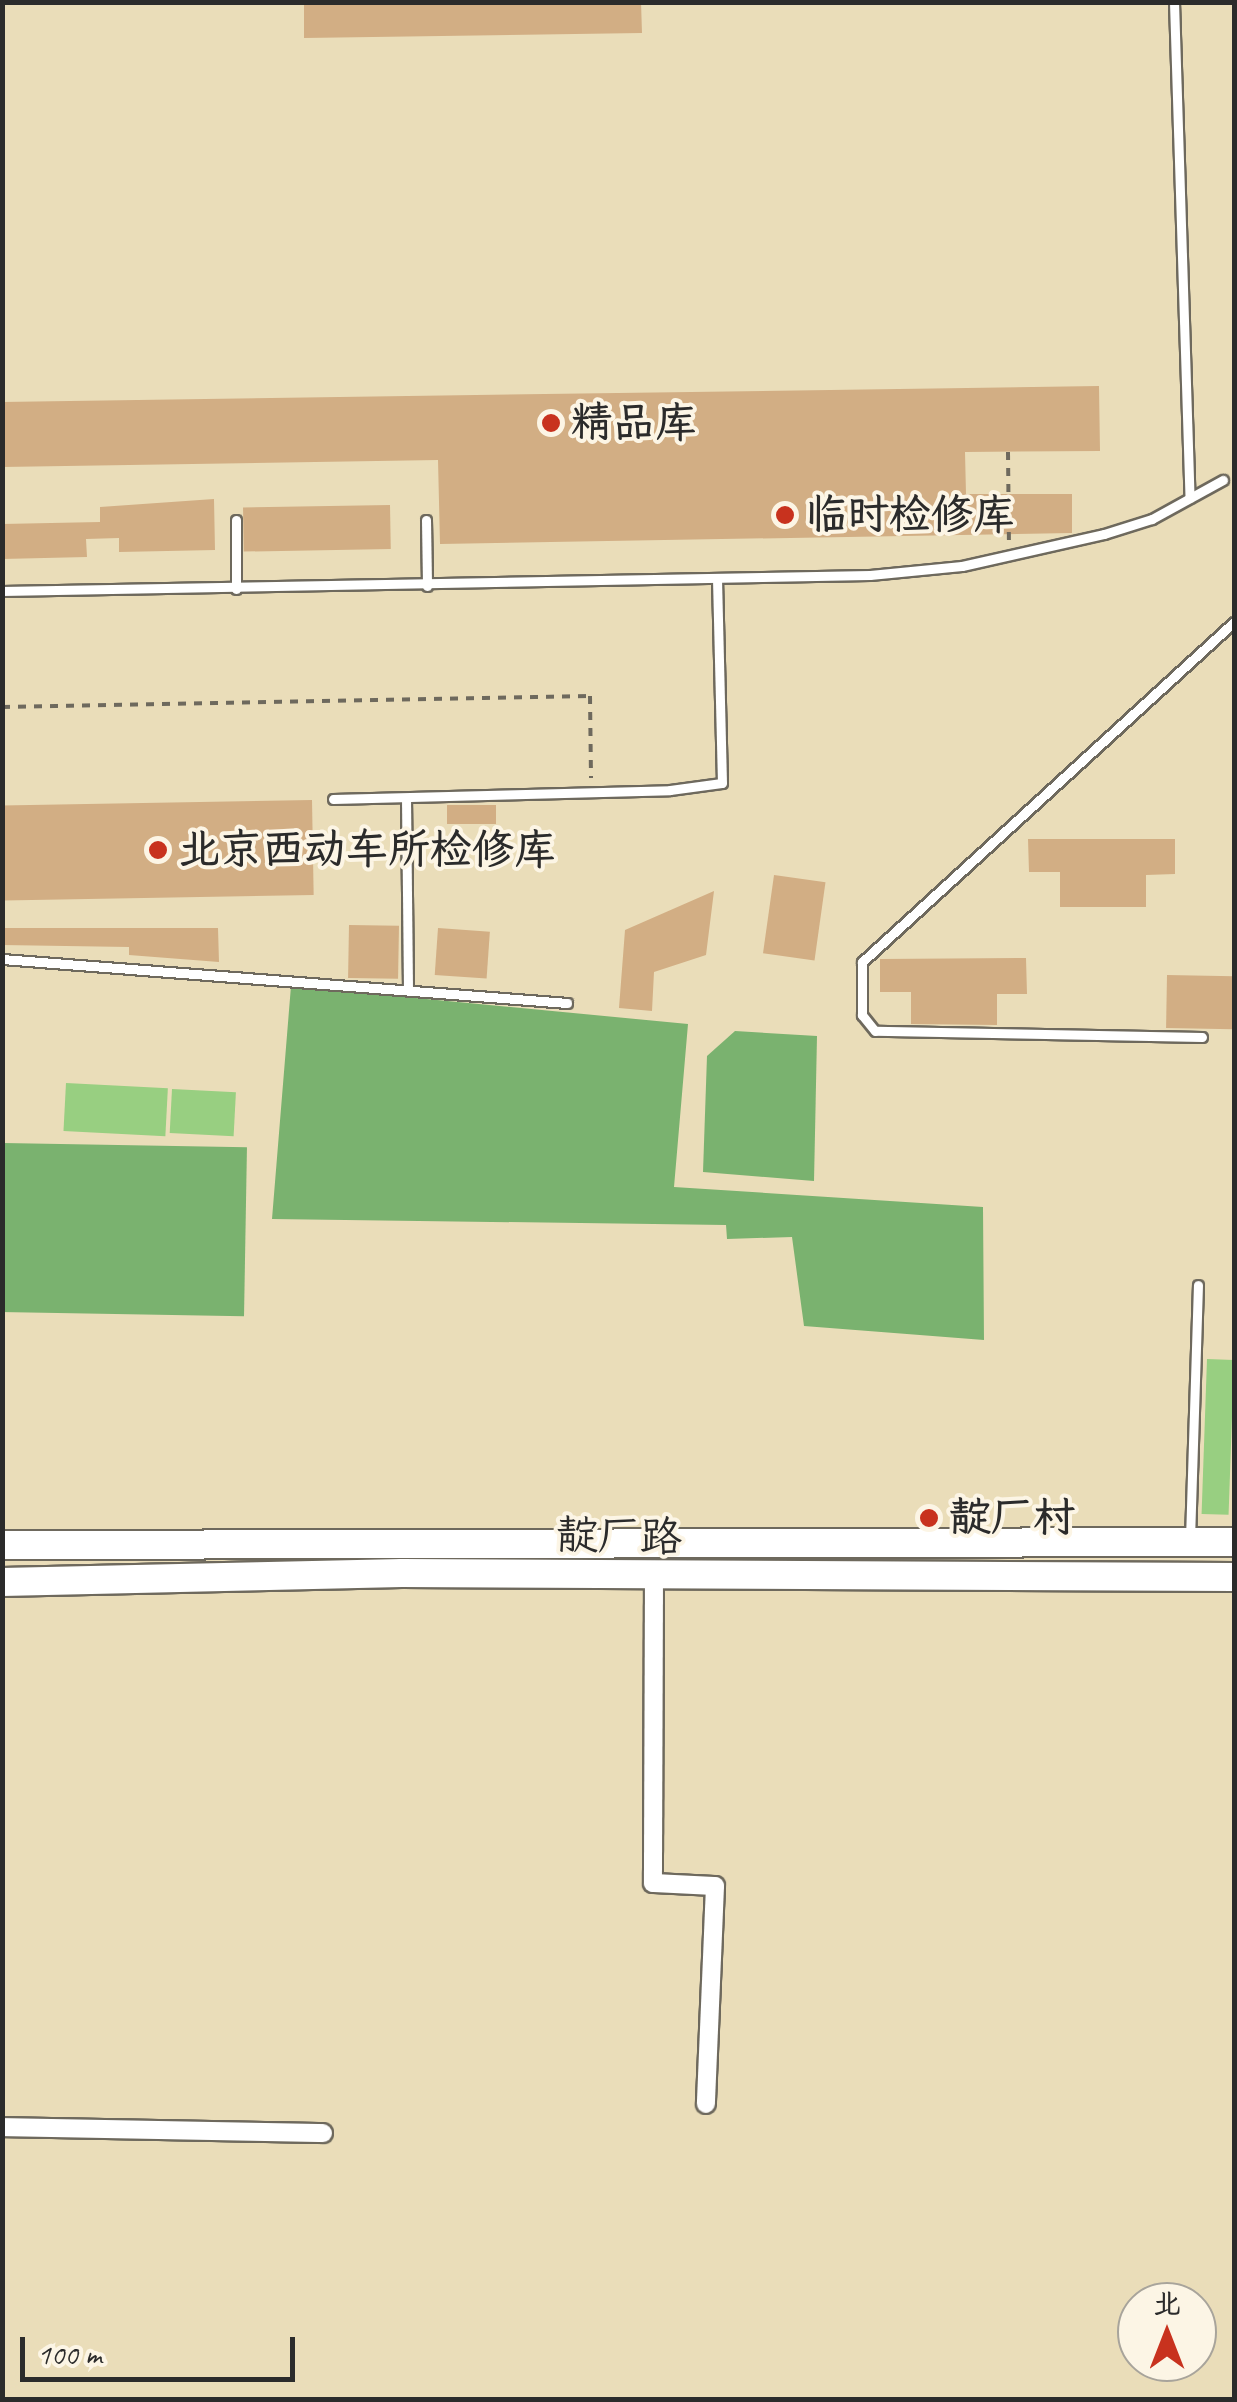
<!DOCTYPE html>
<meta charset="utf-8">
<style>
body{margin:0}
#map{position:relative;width:1237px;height:2402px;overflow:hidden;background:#eaddb9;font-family:Caveat,"LXGW WenKai TC",sans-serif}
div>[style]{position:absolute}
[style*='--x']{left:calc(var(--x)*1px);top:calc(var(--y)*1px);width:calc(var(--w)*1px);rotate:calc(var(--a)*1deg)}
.green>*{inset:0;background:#98cf81;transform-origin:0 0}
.forest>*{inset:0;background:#7ab26f;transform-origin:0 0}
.building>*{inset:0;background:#d2ae84;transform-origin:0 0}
.path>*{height:4px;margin-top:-2px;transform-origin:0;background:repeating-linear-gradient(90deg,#6e695d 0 8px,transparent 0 16px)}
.roads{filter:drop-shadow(2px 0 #6e695d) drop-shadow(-2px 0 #6e695d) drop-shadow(0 2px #6e695d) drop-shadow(0 -2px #6e695d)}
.service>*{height:9px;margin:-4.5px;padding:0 4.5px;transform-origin:4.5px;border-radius:4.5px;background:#fff}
.minor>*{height:18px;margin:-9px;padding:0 9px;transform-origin:9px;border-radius:9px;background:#fff}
.secondary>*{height:28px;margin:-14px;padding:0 14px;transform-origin:14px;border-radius:14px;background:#fff}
.dots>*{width:28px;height:28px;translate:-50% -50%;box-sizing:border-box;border:5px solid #fcf5e5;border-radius:50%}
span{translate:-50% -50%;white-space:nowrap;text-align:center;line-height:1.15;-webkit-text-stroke:8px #fcf5e5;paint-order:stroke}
.poi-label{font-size:42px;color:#2b2b2b;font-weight:700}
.left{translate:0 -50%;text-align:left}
.street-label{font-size:42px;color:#2b2b2b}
.frame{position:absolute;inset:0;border:5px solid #2b2b2b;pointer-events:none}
.north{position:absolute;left:1117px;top:2282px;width:100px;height:100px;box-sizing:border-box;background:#fcf5e5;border:2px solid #a8a49b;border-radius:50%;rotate:0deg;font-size:28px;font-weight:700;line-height:40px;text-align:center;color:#2b2b2b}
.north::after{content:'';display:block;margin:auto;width:35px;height:45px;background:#c8321e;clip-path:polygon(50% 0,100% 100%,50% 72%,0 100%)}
.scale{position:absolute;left:20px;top:2337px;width:275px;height:45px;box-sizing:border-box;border:5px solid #2b2b2b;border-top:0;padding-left:12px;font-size:30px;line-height:35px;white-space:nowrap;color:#2b2b2b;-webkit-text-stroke:8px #fcf5e5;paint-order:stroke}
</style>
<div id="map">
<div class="green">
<div style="left:66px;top:1083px;width:102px;height:48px;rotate:3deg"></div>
<div style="left:172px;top:1089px;width:64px;height:44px;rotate:3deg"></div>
<div style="left:1207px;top:1359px;width:27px;height:155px;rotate:2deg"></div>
</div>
<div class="forest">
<div style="clip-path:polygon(291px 986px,688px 1024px,674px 1187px,983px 1207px,984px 1340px,804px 1326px,792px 1237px,727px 1239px,726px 1225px,272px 1219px)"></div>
<div style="clip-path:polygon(735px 1031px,817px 1036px,814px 1181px,703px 1172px,707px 1056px)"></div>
<div style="left:3px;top:1143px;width:244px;height:169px;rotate:1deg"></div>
</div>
<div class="building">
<div style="clip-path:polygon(304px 2px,641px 2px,642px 33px,304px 38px)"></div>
<div style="clip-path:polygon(1099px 386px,1100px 451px,965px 452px,966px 494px,1072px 494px,1072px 533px,440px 544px,438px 460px,2px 467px,2px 402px)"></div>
<div style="clip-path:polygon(214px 499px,215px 550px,119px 552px,119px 538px,86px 539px,87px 557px,2px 559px,2px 524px,100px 522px,100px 507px)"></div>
<div style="left:390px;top:505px;width:44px;height:147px;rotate:89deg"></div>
<div style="left:312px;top:800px;width:95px;height:310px;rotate:89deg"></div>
<div style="left:447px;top:805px;width:49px;height:19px"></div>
<div style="clip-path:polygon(1028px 839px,1175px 839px,1175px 874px,1146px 875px,1146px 907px,1060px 907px,1060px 872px,1029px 872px)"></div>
<div style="left:774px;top:875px;width:52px;height:79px;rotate:8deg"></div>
<div style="clip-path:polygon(714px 891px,706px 955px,654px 972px,652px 1011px,619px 1008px,625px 930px)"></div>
<div style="left:349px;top:925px;width:50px;height:53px;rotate:1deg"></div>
<div style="clip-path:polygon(2px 928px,218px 928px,219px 962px,129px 955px,129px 947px,2px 945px)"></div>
<div style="left:438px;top:928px;width:52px;height:47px;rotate:4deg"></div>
<div style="clip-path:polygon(1026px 958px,1027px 994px,997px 994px,997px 1025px,911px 1024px,911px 992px,880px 992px,880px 959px)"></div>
<div style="left:1167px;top:975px;width:67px;height:53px;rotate:1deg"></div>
</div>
<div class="path">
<div style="--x:1008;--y:452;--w:90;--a:89.4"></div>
<div style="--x:2;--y:707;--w:588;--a:-1.07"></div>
<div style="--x:590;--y:696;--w:82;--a:89.3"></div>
</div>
<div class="roads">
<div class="service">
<div style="--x:1174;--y:2;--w:496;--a:88.2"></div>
<div style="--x:236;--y:520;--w:69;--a:90"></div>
<div style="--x:426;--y:520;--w:66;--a:89.1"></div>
<div style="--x:2;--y:591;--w:868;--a:-1.06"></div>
<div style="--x:870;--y:575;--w:92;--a:-5.6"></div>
<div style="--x:962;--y:566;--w:146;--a:-12.7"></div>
<div style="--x:1104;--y:534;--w:50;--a:-17.4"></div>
<div style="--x:1152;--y:519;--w:81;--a:-28.8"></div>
<div style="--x:406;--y:798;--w:191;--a:89.4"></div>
<div style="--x:333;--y:799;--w:337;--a:-1.5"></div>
<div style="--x:670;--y:790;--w:52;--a:-7.7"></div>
<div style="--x:722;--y:783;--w:203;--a:-91.4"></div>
<div style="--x:2;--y:959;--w:567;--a:4.45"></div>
<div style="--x:1202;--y:1037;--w:327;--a:-178.9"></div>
<div style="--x:875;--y:1031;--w:21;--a:-129"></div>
<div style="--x:862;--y:1015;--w:53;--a:-90"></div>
<div style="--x:862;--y:962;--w:504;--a:-42.43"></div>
<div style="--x:1190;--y:1539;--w:254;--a:-88.2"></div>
</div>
<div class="minor">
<div style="--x:654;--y:1578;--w:305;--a:90.2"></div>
<div style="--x:653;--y:1883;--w:62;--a:2.8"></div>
<div style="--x:715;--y:1886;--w:218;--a:92.4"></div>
<div style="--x:2;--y:2127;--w:321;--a:1.1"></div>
</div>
<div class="secondary">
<div style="--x:2;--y:1545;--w:1232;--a:-0.14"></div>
<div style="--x:2;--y:1582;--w:400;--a:-1.3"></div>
<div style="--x:402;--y:1573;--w:832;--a:0.28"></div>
</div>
</div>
<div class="dots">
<div style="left:551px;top:423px;background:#c8321e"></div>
<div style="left:785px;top:515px;background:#c8321e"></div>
<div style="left:158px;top:850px;background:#c8321e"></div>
<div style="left:929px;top:1518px;background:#c8321e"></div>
</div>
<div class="poi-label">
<span class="left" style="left:571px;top:423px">精品库</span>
<span class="left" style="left:805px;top:515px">临时检修库</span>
<span class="left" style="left:178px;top:850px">北京西动车所检修库</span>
<span class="left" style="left:949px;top:1518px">靛厂村</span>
</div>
<div class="street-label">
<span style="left:619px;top:1537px;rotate:1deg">靛厂路</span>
</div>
<div class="frame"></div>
<div class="north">北</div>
<div class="scale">100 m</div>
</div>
